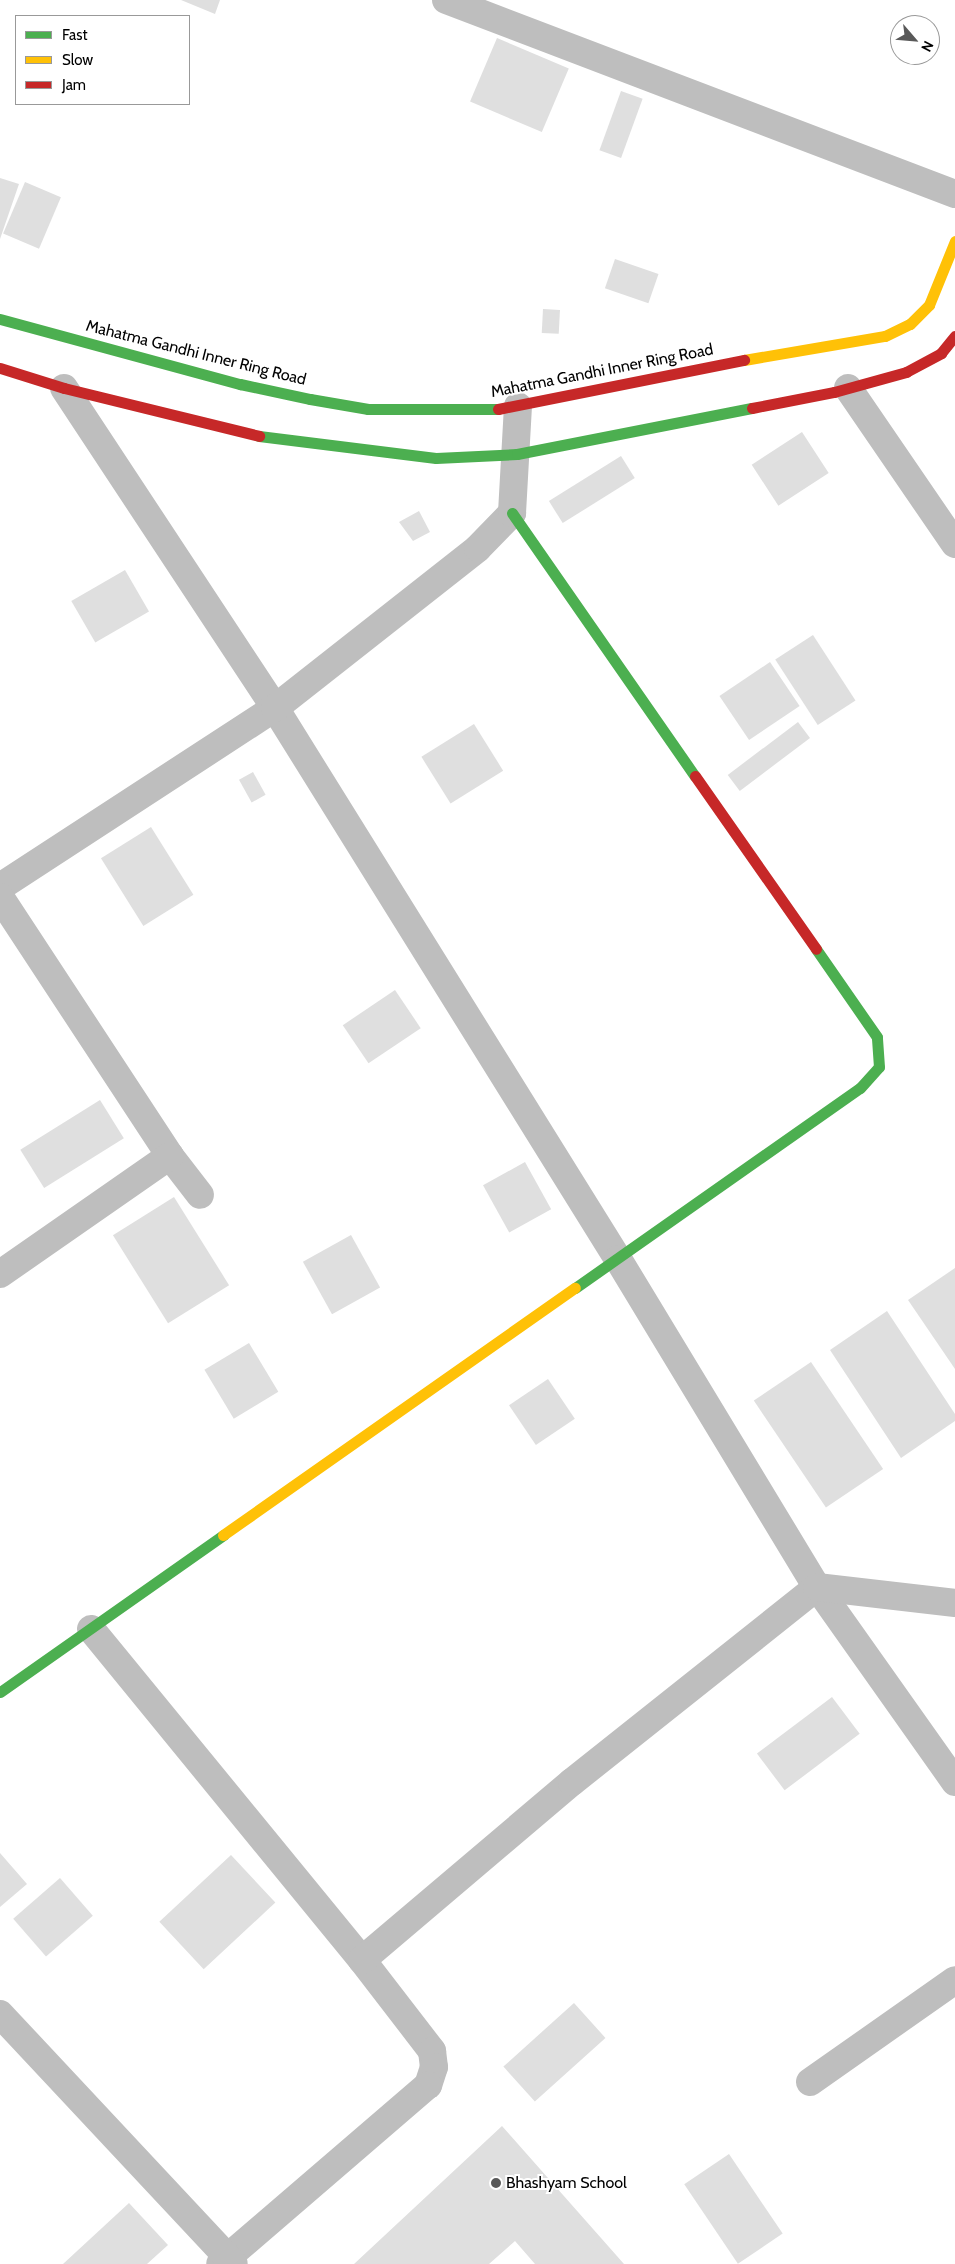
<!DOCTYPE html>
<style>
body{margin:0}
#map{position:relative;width:955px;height:2264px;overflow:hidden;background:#fff;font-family:Cabin,sans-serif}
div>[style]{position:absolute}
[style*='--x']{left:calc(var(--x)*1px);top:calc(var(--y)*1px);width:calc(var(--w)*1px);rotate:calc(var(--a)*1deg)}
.building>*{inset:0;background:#dfdfdf;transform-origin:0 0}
.street>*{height:28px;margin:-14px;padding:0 14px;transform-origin:14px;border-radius:14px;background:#bebebe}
.fast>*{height:11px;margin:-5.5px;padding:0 5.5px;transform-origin:5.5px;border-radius:5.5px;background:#4caf50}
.slow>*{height:11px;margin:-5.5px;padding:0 5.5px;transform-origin:5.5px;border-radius:5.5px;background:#ffc107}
.jam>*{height:11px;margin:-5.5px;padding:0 5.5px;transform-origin:5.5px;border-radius:5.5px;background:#c62828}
.dots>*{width:14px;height:14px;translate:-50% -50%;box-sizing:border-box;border:2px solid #fff;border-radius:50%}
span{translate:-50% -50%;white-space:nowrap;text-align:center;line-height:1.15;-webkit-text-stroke:4px #fff;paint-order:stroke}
.street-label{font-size:16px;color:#000}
.poi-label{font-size:16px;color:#000}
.left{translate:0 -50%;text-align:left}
.legend{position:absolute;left:15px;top:15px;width:175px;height:90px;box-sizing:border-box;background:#fff;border:1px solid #999;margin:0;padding:6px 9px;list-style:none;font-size:15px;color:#000}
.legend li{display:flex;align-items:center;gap:10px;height:25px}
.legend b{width:25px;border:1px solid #999}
.north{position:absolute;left:890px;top:15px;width:50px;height:50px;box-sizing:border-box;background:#fff;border:1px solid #999;border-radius:50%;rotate:117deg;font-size:14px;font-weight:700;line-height:20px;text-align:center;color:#000}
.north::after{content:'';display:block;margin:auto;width:18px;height:22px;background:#595959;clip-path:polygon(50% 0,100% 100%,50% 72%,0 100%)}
</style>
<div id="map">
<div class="building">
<div style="clip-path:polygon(181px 0,220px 0,215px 14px)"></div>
<div style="left:497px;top:38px;width:78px;height:69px;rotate:23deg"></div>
<div style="left:621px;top:91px;width:23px;height:63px;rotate:20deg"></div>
<div style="clip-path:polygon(0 178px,19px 184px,0 239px)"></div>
<div style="left:25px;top:182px;width:39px;height:56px;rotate:23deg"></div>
<div style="left:615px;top:259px;width:46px;height:31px;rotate:19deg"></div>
<div style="left:543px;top:309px;width:17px;height:24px;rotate:3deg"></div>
<div style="left:802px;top:432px;width:49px;height:60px;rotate:57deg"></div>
<div style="left:621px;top:456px;width:26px;height:85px;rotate:58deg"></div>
<div style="clip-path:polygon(419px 511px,430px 532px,413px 541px,399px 522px)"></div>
<div style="left:125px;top:570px;width:48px;height:62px;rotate:60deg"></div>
<div style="left:813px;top:635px;width:78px;height:45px;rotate:57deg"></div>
<div style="left:770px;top:662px;width:53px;height:61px;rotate:56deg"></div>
<div style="left:798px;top:722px;width:20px;height:88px;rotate:53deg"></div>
<div style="left:474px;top:724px;width:55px;height:62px;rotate:58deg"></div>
<div style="left:253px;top:772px;width:26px;height:16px;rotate:61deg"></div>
<div style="left:151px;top:827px;width:80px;height:59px;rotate:58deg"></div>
<div style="left:395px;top:990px;width:46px;height:63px;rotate:56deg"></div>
<div style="left:100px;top:1100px;width:45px;height:94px;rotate:58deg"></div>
<div style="left:525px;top:1162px;width:54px;height:48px;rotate:61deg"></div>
<div style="left:174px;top:1197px;width:104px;height:72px;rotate:58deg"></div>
<div style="left:351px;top:1235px;width:60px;height:55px;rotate:61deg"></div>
<div style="clip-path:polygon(955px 1268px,955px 1369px,908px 1300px)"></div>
<div style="clip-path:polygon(887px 1311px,955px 1414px,955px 1421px,901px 1458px,830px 1350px)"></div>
<div style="left:249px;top:1343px;width:57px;height:52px;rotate:59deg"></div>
<div style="left:811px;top:1362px;width:129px;height:69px;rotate:56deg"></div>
<div style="left:548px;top:1379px;width:48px;height:47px;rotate:56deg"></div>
<div style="left:832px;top:1697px;width:46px;height:94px;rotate:53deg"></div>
<div style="clip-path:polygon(0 1853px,27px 1884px,0 1907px)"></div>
<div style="left:231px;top:1855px;width:65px;height:98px;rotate:47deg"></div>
<div style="left:60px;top:1878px;width:50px;height:62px;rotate:49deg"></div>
<div style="left:574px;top:2003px;width:47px;height:95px;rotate:48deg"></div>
<div style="clip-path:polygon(502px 2126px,624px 2264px,535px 2264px,515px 2241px,489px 2264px,354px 2264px)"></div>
<div style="left:729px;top:2154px;width:96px;height:54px;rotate:56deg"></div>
<div style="clip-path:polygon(129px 2203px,168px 2245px,147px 2264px,63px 2264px)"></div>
</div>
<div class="street">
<div style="--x:446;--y:0;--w:545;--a:20.86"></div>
<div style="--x:64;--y:388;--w:383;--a:56.6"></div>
<div style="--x:275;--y:708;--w:649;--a:58.1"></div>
<div style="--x:618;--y:1259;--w:384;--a:58.8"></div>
<div style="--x:817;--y:1587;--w:239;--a:54.7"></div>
<div style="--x:848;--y:388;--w:189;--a:55.6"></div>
<div style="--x:0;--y:887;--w:328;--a:-33.1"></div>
<div style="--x:275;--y:708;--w:258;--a:-38.2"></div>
<div style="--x:478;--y:548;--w:49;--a:-45.8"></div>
<div style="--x:512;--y:513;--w:107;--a:-86.8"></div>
<div style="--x:0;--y:897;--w:310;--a:56.7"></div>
<div style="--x:170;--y:1156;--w:49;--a:52.4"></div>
<div style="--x:0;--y:1274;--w:207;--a:-34.8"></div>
<div style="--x:91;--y:1629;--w:428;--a:50.7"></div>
<div style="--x:362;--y:1960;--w:115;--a:52.4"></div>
<div style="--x:432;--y:2051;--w:16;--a:83"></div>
<div style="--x:434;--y:2067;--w:19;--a:108"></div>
<div style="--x:428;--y:2085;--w:274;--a:139.3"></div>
<div style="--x:362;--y:1960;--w:275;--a:-40.3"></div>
<div style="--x:572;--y:1782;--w:313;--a:-38.5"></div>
<div style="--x:817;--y:1587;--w:139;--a:6.6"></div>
<div style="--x:0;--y:2014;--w:342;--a:46.9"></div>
<div style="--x:810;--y:2082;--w:177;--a:-35.1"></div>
</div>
<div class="fast">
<div style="--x:0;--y:319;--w:249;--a:15.2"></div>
<div style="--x:240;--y:384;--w:72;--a:12.1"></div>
<div style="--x:310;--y:399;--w:59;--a:9.8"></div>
<div style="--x:368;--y:409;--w:130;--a:0"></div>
<div style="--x:259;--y:436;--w:178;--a:7.1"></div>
<div style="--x:436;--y:458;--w:81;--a:-2.8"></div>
<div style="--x:517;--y:454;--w:239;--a:-11.1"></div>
<div style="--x:512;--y:513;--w:320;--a:55.2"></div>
<div style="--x:575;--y:1288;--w:348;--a:-35.1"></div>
<div style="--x:860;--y:1088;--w:28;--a:-48"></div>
<div style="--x:879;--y:1067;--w:30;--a:-94"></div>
<div style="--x:877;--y:1037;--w:107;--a:-124.7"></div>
<div style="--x:0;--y:1692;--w:273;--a:-35.1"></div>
</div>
<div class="slow">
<div style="--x:744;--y:360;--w:143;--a:-9.7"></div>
<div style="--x:885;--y:336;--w:28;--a:-26"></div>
<div style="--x:910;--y:324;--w:27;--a:-45"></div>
<div style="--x:929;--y:305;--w:69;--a:-67.9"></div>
<div style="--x:223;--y:1535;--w:430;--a:-35.1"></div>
</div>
<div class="jam">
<div style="--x:0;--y:368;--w:67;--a:17.4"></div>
<div style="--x:64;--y:388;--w:201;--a:13.8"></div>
<div style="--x:752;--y:408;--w:84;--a:-11"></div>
<div style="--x:834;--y:392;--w:75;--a:-15.5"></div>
<div style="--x:906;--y:372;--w:40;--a:-28"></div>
<div style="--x:941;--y:353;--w:22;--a:-51"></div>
<div style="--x:498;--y:409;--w:251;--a:-11.3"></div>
<div style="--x:695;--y:776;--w:211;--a:55"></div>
</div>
<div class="dots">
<div style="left:496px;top:2183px;background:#595959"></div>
</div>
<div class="street-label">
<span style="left:196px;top:353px;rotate:14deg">Mahatma Gandhi Inner Ring Road</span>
<span style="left:602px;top:371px;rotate:-11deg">Mahatma Gandhi Inner Ring Road</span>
</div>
<div class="poi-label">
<span class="left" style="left:506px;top:2183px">Bhashyam School</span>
</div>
<ul class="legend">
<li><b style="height:6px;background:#4caf50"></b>Fast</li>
<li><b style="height:6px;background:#ffc107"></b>Slow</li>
<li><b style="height:6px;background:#c62828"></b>Jam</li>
</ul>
<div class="north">N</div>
</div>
